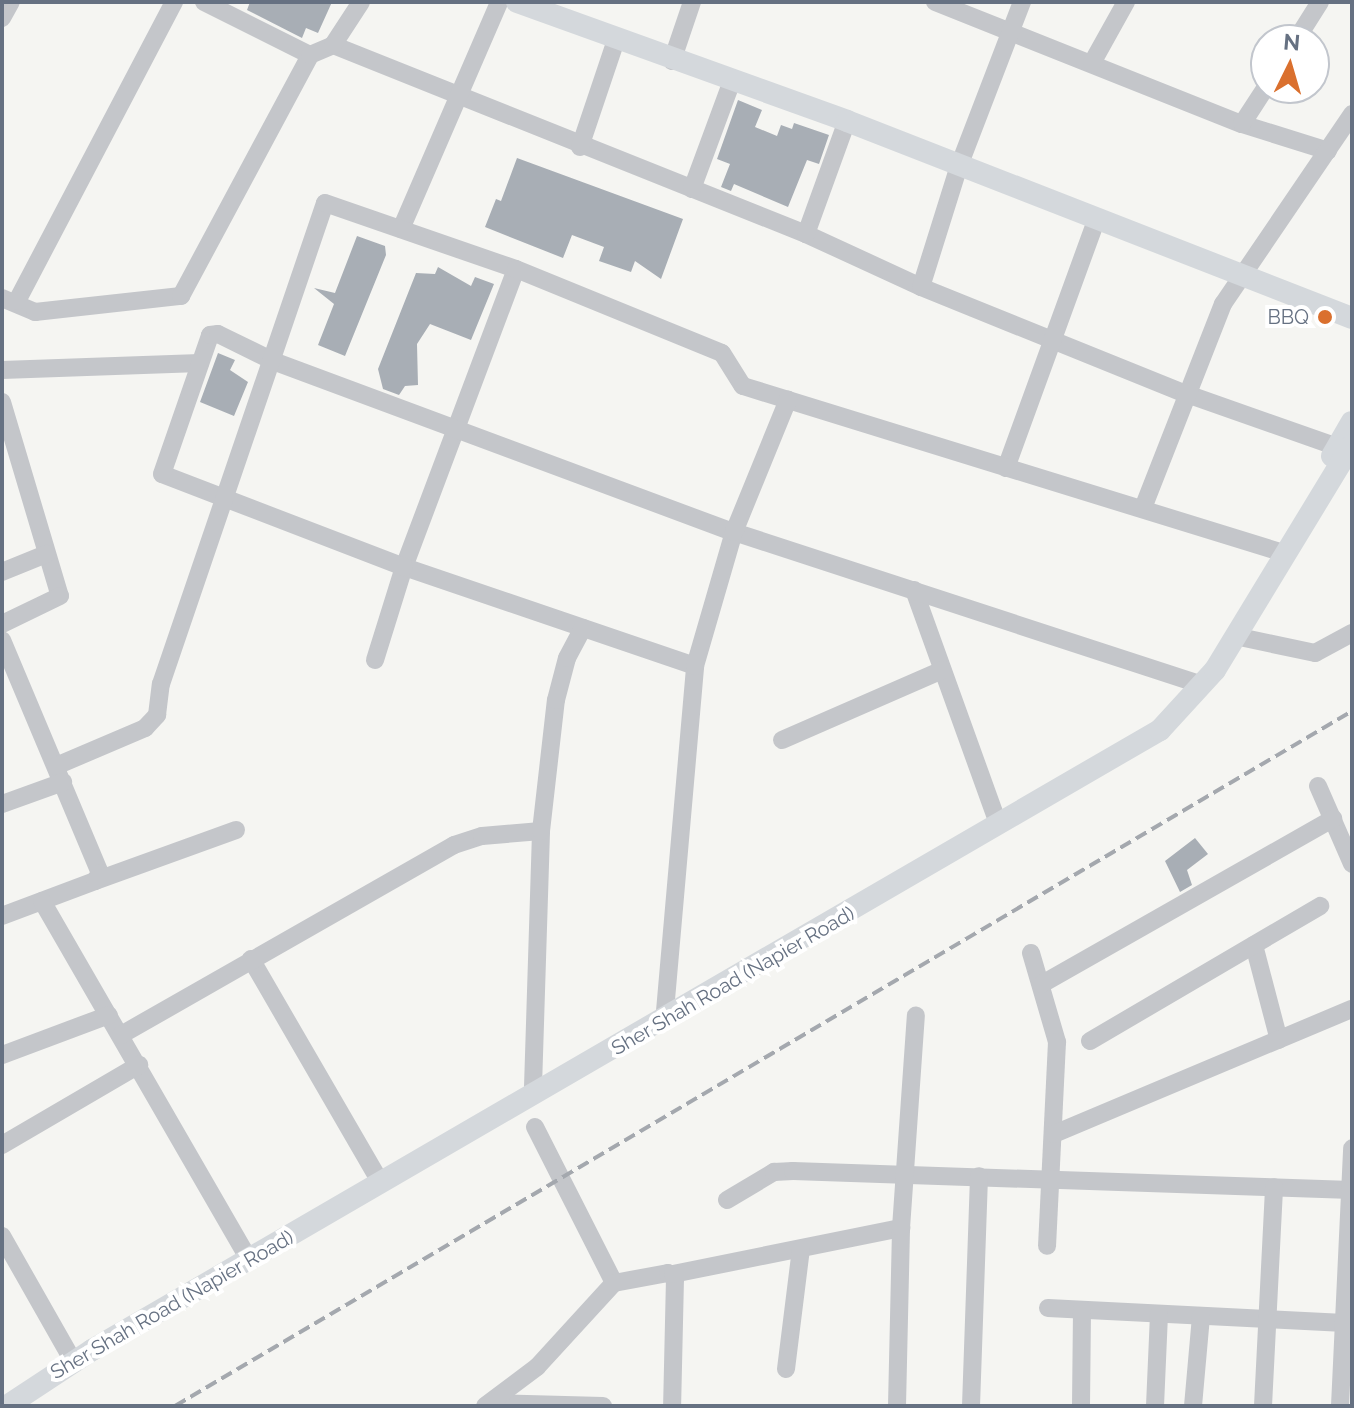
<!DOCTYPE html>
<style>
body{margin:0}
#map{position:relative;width:1354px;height:1408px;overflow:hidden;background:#f5f5f2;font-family:Raleway,sans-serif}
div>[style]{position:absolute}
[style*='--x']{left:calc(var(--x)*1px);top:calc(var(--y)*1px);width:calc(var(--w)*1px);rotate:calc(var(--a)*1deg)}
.building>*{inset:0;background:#a8aeb5}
.minor>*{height:18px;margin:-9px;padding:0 9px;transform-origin:9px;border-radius:9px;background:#c4c6ca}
.major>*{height:22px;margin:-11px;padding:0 11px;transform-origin:11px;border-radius:11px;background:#d4d8dc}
.rail>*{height:4px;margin-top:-2px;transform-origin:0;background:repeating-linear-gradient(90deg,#a4a8ae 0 12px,transparent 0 18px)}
.dots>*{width:22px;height:22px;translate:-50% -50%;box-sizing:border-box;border:4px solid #fff;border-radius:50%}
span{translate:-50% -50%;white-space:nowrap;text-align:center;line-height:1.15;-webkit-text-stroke:8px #fff;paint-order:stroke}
.poi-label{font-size:20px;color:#667182}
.right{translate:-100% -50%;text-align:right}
.street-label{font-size:20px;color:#667182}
.frame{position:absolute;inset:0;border:4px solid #667182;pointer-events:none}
.north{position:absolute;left:1250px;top:24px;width:80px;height:80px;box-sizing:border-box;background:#fff;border:2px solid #c2c6cd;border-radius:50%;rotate:5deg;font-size:22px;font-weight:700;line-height:32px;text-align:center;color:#667182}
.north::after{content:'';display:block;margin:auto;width:28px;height:36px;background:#da702e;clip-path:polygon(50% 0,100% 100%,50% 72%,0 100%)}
</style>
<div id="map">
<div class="building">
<div style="clip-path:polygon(250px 2px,332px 2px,318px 33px,306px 28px,302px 38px,247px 10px)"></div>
<div style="clip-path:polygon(738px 100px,762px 110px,755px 127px,777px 136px,781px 125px,792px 129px,794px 123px,829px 135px,819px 164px,807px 160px,788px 207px,734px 184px,731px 191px,721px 187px,730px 164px,717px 159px)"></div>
<div style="clip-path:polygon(517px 158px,683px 219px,661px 279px,635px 261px,631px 272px,599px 261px,604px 247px,572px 235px,563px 258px,485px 227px,496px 199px,501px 201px)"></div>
<div style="clip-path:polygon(357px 236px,385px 246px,386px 255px,345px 356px,318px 345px,334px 304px,314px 288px,335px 293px)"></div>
<div style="clip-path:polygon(438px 267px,471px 286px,475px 277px,494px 284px,471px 340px,430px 324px,417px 344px,418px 385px,405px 386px,399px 395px,383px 389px,378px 369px,416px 273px,435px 274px)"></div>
<div style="clip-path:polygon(218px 353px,235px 360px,230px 370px,248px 382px,234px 416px,200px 402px)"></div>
<div style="clip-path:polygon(1195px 838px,1208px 854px,1187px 870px,1192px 885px,1180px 892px,1165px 861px)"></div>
</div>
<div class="minor">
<div style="--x:204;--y:2;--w:119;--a:26.6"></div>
<div style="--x:935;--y:2;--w:330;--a:21.7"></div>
<div style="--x:1242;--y:124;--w:90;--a:17.4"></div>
<div style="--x:2;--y:18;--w:18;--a:-61"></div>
<div style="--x:1296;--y:40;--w:45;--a:-57.7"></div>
<div style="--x:333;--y:45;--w:509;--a:21.78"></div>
<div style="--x:806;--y:234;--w:127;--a:24.7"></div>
<div style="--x:921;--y:287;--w:284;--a:22"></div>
<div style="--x:1184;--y:393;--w:162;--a:19.4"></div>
<div style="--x:672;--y:61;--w:62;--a:-71.3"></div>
<div style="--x:1092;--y:63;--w:70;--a:-60.9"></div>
<div style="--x:1242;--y:124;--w:44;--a:-57"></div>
<div style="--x:580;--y:147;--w:113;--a:-71.4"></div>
<div style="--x:692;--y:189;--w:115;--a:-69.7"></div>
<div style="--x:401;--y:229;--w:247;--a:-66.6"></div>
<div style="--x:806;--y:234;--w:120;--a:-70.1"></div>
<div style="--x:921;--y:287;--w:127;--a:-72.6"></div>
<div style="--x:959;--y:166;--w:176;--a:-69"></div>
<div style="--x:2;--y:298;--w:36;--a:23"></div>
<div style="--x:35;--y:312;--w:147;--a:-6.3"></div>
<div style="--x:181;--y:296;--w:273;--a:-61.8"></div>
<div style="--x:310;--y:55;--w:25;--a:-23"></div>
<div style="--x:333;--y:45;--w:51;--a:-56.9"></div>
<div style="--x:17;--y:301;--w:338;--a:-62.3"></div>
<div style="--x:2;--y:370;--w:198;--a:-2"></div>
<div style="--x:2;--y:402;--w:202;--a:73.4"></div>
<div style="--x:60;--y:596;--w:64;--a:154.2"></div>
<div style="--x:1006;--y:468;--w:263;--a:-70"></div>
<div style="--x:1143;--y:508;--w:219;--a:-68.6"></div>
<div style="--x:1223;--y:304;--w:230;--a:-55.8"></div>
<div style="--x:2;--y:572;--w:48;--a:-22.2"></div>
<div style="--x:914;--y:590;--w:242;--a:70.2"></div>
<div style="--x:1235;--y:636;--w:82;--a:12"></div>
<div style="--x:1315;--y:653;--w:42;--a:-28.4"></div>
<div style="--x:2;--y:640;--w:253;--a:67.2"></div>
<div style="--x:100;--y:873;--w:9;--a:122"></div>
<div style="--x:95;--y:881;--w:99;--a:159.4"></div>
<div style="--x:375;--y:660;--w:97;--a:-72.7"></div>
<div style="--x:404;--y:567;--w:318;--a:-69.4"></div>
<div style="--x:695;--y:666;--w:307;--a:-161.2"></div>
<div style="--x:404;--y:567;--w:259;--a:-159"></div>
<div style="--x:162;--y:474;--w:147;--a:-70.9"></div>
<div style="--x:210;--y:335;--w:8;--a:-7"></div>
<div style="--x:218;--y:334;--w:61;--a:26.1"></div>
<div style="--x:273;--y:361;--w:492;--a:20.4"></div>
<div style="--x:734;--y:532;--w:485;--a:18.1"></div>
<div style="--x:782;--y:740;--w:175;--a:-23.6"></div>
<div style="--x:56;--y:766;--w:97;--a:-23.1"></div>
<div style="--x:145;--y:728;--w:18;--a:-47"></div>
<div style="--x:157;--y:715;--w:31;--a:-83"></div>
<div style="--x:161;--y:684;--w:508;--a:-71.17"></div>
<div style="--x:325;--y:203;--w:202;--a:19.1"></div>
<div style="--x:516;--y:269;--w:222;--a:22.2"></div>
<div style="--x:722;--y:353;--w:39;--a:58"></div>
<div style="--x:743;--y:386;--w:559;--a:17.17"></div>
<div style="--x:1318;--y:786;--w:85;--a:66.4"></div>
<div style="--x:2;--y:804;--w:65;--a:-19.8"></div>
<div style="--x:95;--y:881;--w:150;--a:-19.9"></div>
<div style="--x:42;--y:901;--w:405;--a:60"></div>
<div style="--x:1254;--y:945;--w:98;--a:75.3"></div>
<div style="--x:1031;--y:953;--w:93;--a:73.7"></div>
<div style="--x:1057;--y:1042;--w:204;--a:92.8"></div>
<div style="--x:251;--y:959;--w:253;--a:59.9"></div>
<div style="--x:1042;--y:984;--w:335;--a:-29.6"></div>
<div style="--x:665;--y:1011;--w:346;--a:-85"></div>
<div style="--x:695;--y:666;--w:140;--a:-73.8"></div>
<div style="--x:734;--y:532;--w:143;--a:-67.8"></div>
<div style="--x:121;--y:1035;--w:383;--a:-29.7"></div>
<div style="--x:454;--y:845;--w:29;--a:-18"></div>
<div style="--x:482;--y:836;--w:59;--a:-4.8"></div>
<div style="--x:1090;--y:1041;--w:267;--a:-30.4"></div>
<div style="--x:2;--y:1055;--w:114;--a:-20.5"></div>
<div style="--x:533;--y:1087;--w:256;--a:-88.2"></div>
<div style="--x:541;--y:831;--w:132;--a:-83.5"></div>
<div style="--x:556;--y:700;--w:43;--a:-75.3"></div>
<div style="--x:567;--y:658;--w:34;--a:-62"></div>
<div style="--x:535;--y:1127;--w:175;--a:63.1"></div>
<div style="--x:614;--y:1283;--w:55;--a:-10.5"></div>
<div style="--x:668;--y:1273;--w:9;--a:36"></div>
<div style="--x:675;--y:1278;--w:128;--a:91.3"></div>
<div style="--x:1054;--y:1134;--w:323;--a:-22.8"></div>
<div style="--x:2;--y:1145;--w:159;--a:-30.3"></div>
<div style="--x:727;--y:1200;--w:55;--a:-30.8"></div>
<div style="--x:774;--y:1172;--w:19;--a:-3"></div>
<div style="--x:793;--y:1171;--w:559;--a:1.95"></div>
<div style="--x:2;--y:1236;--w:136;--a:60.4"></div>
<div style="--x:673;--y:1274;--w:233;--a:-11.4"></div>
<div style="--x:1048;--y:1308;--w:297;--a:2.9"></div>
<div style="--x:786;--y:1369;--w:121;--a:-82.9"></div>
<div style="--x:490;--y:1403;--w:113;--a:1.5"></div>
<div style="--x:485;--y:1406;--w:65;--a:-36.9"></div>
<div style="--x:537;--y:1367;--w:114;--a:-47.5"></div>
<div style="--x:897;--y:1406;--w:178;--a:-88.7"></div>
<div style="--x:901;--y:1228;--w:213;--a:-86"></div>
<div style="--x:971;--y:1406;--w:230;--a:-88"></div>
<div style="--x:1081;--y:1406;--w:96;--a:-89.4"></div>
<div style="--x:1155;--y:1406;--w:92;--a:-87.5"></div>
<div style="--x:1193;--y:1406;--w:90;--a:-84.9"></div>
<div style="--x:1263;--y:1406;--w:219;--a:-87.1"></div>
<div style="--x:1340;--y:1406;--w:258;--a:-87.3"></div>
</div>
<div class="major">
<div style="--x:517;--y:2;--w:351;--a:19.8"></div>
<div style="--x:847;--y:121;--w:542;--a:21.31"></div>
<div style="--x:1332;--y:456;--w:39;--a:-60"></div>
<div style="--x:7;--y:1406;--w:102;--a:-33.4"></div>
<div style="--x:92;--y:1350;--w:1235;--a:-30.14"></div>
<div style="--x:1160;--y:730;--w:81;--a:-47.5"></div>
<div style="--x:1215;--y:670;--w:263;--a:-58.7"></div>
</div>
<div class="rail">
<div style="--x:175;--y:1406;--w:1367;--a:-30.56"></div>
</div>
<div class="dots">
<div style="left:1325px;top:317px;background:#da702e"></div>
</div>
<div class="poi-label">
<span class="right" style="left:1309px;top:317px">BBQ</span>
</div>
<div class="street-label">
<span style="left:733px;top:981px;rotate:-30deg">Sher Shah Road (Napier Road)</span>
<span style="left:172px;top:1305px;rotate:-30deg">Sher Shah Road (Napier Road)</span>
</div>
<div class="frame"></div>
<div class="north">N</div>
</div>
